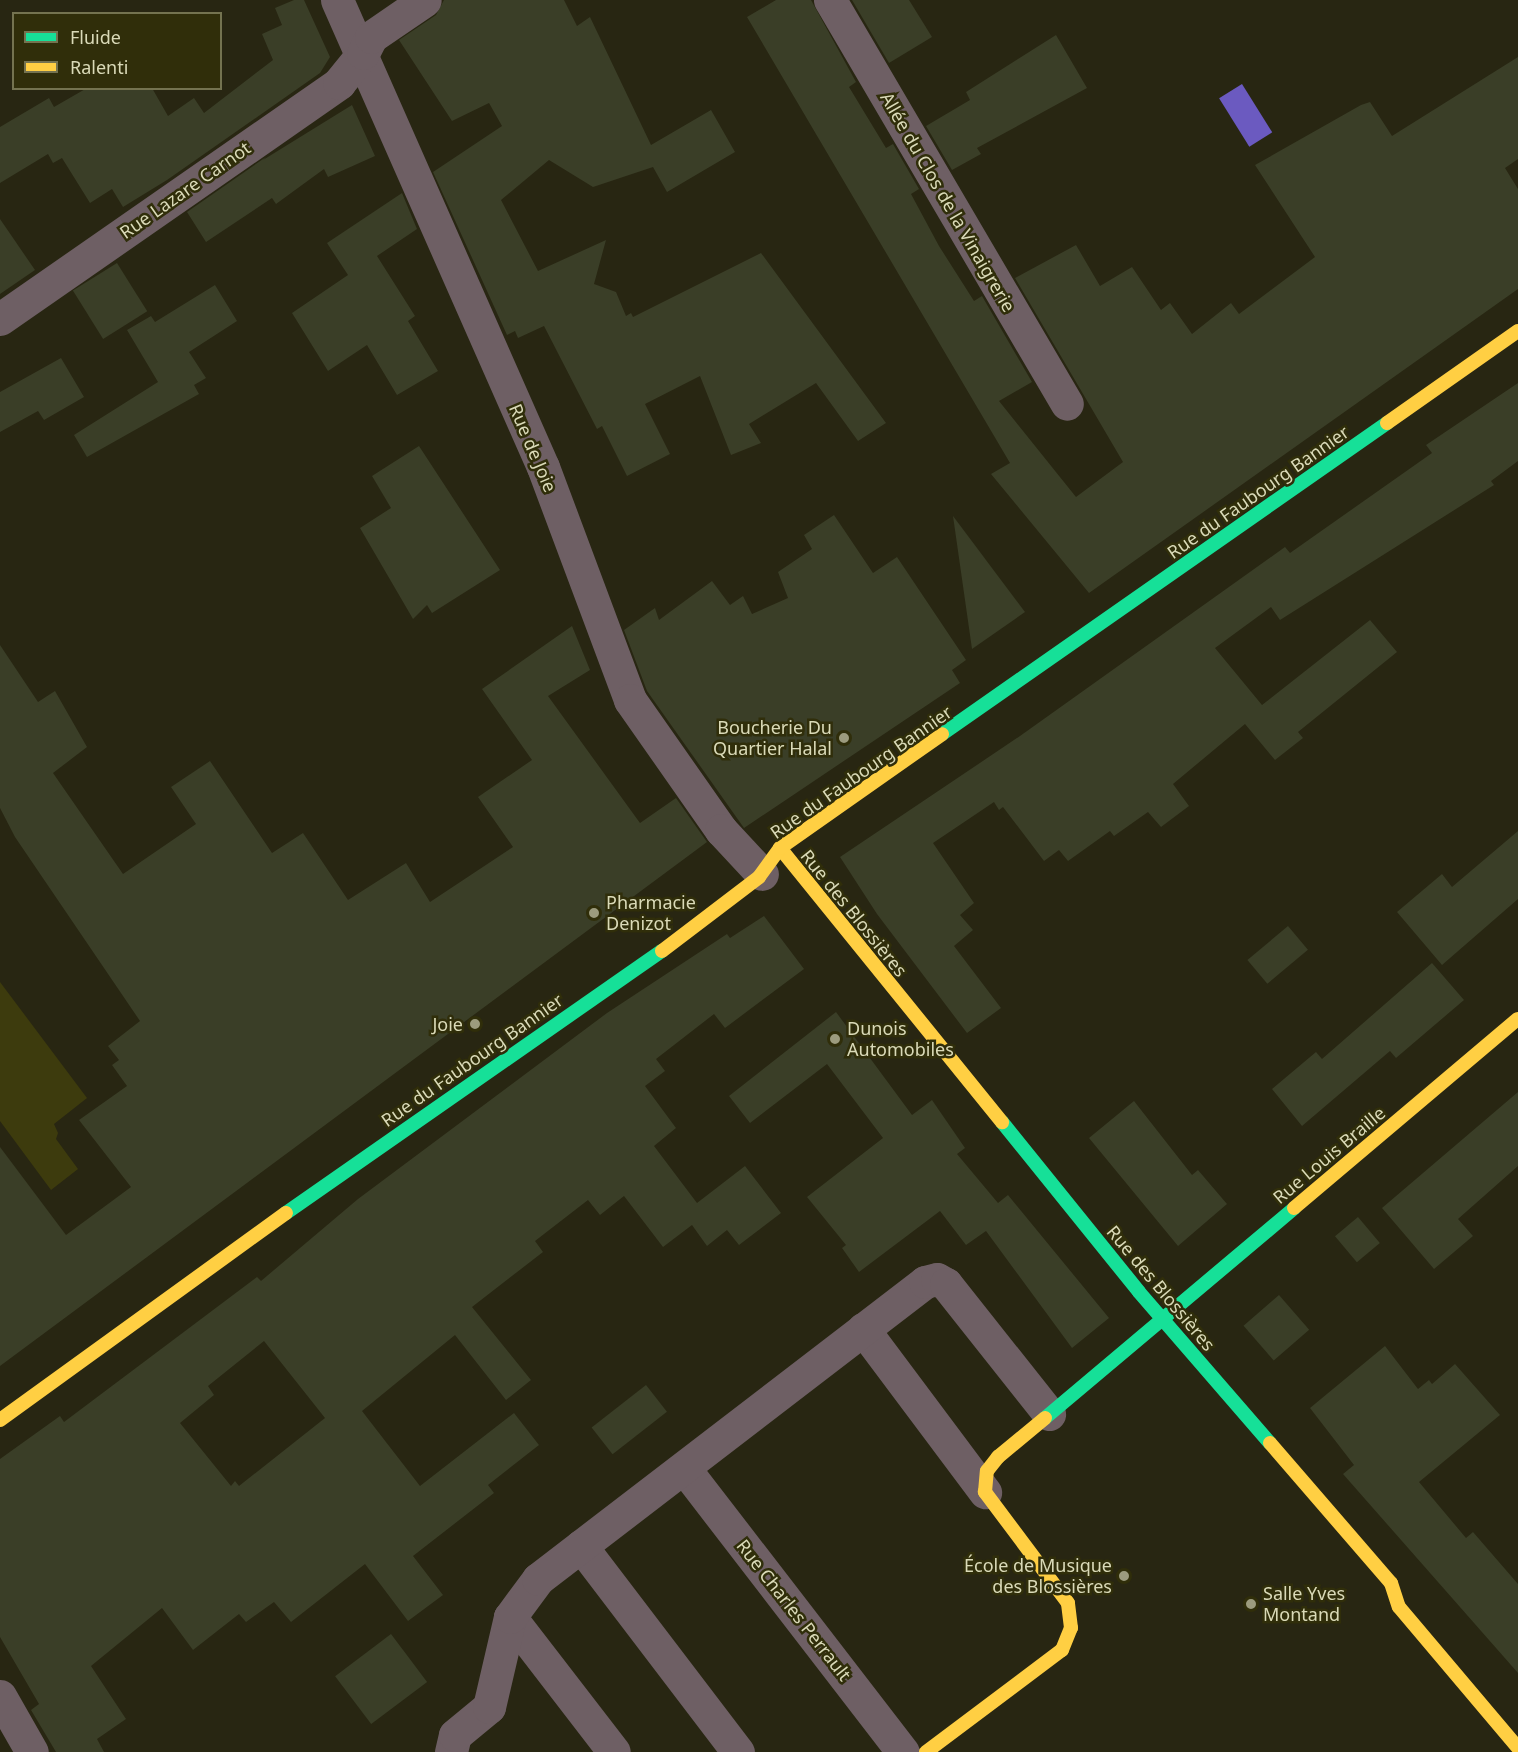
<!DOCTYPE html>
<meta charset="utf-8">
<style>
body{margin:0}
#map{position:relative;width:1518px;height:1752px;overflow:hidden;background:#282612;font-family:"Noto Sans",sans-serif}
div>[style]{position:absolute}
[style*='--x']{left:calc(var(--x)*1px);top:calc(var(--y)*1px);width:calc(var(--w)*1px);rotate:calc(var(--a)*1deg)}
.green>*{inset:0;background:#3d3b0d}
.water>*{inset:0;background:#6b5ac0;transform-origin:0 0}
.building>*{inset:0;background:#3a3e27;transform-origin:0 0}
.street>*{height:33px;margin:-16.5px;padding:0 16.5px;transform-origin:16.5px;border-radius:16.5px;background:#6e5f64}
.fast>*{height:14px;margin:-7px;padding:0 7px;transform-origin:7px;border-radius:7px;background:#16e098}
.slow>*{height:14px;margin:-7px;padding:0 7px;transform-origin:7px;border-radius:7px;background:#ffcf43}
.dots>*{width:16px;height:16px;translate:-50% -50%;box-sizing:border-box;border:3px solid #302e0a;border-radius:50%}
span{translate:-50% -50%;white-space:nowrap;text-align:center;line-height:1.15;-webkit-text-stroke:5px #302e0a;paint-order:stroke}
.street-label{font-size:18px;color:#dadab8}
.poi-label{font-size:18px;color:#dadab8}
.right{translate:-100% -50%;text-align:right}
.left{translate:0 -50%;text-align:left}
.legend{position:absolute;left:12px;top:12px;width:210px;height:78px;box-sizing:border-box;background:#302e0a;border:2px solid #747350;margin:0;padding:8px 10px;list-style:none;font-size:18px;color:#dadab8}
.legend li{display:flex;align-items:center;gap:12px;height:30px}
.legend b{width:30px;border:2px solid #747350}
</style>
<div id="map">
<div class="green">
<div style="clip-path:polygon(0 982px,87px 1098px,54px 1124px,58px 1133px,56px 1139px,78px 1169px,51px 1190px,0 1121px)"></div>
</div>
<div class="water">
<div style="left:1242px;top:84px;width:57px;height:27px;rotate:58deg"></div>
</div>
<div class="building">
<div style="clip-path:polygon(294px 0,304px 0,330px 57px,320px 73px,167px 180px,123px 207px,112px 189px,90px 203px,62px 158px,53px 163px,48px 154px,0 183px,0 127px,49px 98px,54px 107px,87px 88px,152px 88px,168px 116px,194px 98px,204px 113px,273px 60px,262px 34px,282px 25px,275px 8px)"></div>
<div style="clip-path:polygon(444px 0,564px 0,577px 26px,590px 17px,651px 145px,711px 110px,735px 152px,667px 192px,653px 167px,593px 187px,549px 160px,501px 200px,538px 271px,606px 240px,594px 284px,616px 292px,626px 316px,631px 313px,633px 317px,761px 253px,886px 423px,858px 441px,816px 383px,749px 424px,761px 443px,731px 455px,700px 376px,645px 404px,670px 454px,627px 476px,602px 426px,597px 429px,544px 326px,518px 338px,515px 331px,507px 335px,433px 172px,502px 126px,489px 103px,452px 121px,399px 40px,436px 15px)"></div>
<div style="clip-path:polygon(776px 0,811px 0,856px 82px,849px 87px,886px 148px,893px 144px,919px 189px,911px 194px,939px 246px,974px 301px,982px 296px,1032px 382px,999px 401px,1076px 497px,1123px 462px,1015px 278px,1076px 245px,1100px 286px,1132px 267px,1161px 310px,1170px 303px,1192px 334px,1231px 303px,1239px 314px,1315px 257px,1255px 165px,1361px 105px,1370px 102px,1392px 136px,1518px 57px,1518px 159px,1505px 168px,1518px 189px,1518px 289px,1089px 593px,991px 474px,1010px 463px,747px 17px)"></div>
<div style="clip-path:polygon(852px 0,909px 0,932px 37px,889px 63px)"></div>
<div style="clip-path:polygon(1056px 35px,1087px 88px,977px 148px,981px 154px,952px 170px,926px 126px,970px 100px,966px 92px)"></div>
<div style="clip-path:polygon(352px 105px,375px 156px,328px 177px,324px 169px,276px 204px,272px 198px,206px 242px,187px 212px,266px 157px,263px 160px)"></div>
<div style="clip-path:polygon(402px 193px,417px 229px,377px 256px,415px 316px,408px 321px,438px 371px,397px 395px,367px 345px,328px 371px,292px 313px,348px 275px,327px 243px)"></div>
<div style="clip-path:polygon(0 219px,35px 270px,0 294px)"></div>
<div style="left:117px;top:263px;width:57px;height:52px;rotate:58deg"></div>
<div style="clip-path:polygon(215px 285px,237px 321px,189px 352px,206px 378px,194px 385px,199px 394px,87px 457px,74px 435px,158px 382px,127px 330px,151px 316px,155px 322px)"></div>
<div style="clip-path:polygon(61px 358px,84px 397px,44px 420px,38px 411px,0 432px,0 392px)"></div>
<div style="clip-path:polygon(1518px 383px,1518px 461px,1491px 481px,1494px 485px,1280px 620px,1271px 607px,1215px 648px,1262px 705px,1370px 620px,1397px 652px,1298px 732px,1303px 738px,1275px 760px,1245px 724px,1173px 784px,1189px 806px,1161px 827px,1148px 812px,1114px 836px,1110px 831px,1068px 861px,1059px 850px,1044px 861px,1003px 807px,999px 810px,994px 802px,933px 843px,974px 903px,960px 915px,973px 930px,954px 946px,1001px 1008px,967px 1033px,877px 914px,840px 857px,1020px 736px,1285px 547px,1290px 553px,1432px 453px,1426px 445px)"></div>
<div style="clip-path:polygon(419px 446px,500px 570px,432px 613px,427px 605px,413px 619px,360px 528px,391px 508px,372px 476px)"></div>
<div style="clip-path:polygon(834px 515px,873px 573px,897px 557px,966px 660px,952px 670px,960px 683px,744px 828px,647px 691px,624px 630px,655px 608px,659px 620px,712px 581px,730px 605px,743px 596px,752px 614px,788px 598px,778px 572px,812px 549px,804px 535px)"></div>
<div style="clip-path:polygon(953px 516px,1025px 612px,972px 649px)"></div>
<div style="clip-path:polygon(572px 626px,590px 670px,548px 696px,640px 823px,676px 798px,707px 842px,0 1366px,0 1147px,66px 1235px,131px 1187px,79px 1120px,127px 1086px,112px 1065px,119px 1060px,108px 1046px,140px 1021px,15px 837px,0 808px,0 645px,38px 702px,55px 691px,87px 747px,53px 773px,123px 874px,196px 824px,171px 787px,210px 761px,272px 853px,303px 833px,348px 900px,406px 863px,430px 902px,513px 847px,478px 797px,532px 760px,482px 689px)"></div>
<div style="clip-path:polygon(1518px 831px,1518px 899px,1442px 965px,1397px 912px,1442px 874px,1452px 887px)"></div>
<div style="clip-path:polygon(evenodd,764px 916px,804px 969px,725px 1028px,714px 1014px,656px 1059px,665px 1071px,645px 1086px,676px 1128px,654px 1146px,697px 1203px,745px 1166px,781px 1213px,739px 1245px,727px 1230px,707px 1246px,692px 1225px,663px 1247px,624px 1196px,600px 1215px,588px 1200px,535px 1241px,543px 1252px,472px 1307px,531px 1380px,506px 1400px,455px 1335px,362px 1411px,420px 1486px,514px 1413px,539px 1445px,488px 1485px,494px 1493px,413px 1556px,443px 1595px,408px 1621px,365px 1564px,291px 1622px,274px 1602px,246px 1622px,239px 1614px,193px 1650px,162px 1608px,91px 1666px,126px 1719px,97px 1739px,104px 1752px,56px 1752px,31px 1710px,39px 1704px,0 1637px,0 1459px,60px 1416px,64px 1422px,257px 1277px,261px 1281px,358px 1199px,607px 1013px,727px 934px,730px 938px,764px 916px,264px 1341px,325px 1418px,239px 1486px,235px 1481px,231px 1486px,180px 1423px,214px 1395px,208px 1386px,264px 1341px)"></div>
<div style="left:1288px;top:926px;width:31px;height:53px;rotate:50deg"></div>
<div style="clip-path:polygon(1432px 963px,1464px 1000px,1396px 1058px,1390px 1051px,1302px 1126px,1272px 1089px,1316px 1052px,1322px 1059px)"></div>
<div style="clip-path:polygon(836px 1012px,912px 1115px,932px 1100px,965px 1148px,957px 1154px,998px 1203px,1008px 1195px,1109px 1318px,1072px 1348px,986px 1231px,966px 1245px,940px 1211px,859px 1272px,842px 1248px,846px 1245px,807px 1197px,883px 1138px,827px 1064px,750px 1123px,729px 1096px)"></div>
<div style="clip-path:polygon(1518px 1092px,1518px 1166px,1458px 1219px,1473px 1236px,1434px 1269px,1382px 1208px)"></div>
<div style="clip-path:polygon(1134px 1101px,1192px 1175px,1198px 1170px,1227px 1204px,1178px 1246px,1089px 1138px)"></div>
<div style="left:1358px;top:1217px;width:34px;height:30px;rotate:50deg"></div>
<div style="left:1279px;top:1295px;width:46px;height:47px;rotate:49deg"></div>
<div style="clip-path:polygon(1385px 1346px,1418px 1389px,1429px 1380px,1432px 1384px,1455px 1364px,1500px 1415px,1419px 1482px,1466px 1538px,1473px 1532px,1518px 1584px,1518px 1673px,1343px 1474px,1354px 1465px,1310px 1408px)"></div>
<div style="left:646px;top:1385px;width:34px;height:69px;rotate:52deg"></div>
<div style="left:391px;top:1634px;width:60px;height:70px;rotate:53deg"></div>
</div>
<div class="street">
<div style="--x:337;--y:0;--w:510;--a:66.2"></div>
<div style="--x:543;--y:467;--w:249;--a:69.5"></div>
<div style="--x:630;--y:700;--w:159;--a:55"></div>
<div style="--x:721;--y:830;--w:60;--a:47"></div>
<div style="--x:830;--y:0;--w:468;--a:59.6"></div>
<div style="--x:0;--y:319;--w:413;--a:-34.8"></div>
<div style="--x:339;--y:83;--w:38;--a:-51"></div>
<div style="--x:363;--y:53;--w:18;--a:-63"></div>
<div style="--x:371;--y:37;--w:65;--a:-34.4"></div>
<div style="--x:863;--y:1329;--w:204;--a:53.2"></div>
<div style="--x:684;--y:1468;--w:359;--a:52.4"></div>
<div style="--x:581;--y:1546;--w:259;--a:52.7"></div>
<div style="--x:510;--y:1617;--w:170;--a:52.4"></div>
<div style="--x:0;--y:1696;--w:64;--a:60.3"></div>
<div style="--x:451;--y:1752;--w:17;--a:-77"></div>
<div style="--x:455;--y:1735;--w:44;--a:-39.5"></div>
<div style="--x:489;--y:1707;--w:92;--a:-76.9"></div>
<div style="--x:510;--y:1617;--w:47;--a:-53.6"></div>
<div style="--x:538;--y:1579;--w:488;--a:-37.5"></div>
<div style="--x:925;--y:1282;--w:12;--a:-14"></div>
<div style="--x:937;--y:1279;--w:10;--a:29"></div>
<div style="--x:946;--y:1284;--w:166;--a:51.6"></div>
</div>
<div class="fast">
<div style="--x:942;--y:734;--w:543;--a:-34.95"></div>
<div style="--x:1002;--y:1122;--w:218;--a:51.1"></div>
<div style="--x:1139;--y:1292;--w:200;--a:49.1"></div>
<div style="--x:286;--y:1213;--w:458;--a:-34.9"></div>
<div style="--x:1045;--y:1418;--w:326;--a:-40.1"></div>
</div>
<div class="slow">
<div style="--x:1387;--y:423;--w:160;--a:-35.1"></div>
<div style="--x:780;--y:848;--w:353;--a:51"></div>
<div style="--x:662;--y:951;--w:122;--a:-37.3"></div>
<div style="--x:759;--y:877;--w:36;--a:-54"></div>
<div style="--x:780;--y:848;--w:198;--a:-35.1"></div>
<div style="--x:1294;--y:1208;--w:293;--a:-40.2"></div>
<div style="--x:0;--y:1420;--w:353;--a:-35.9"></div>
<div style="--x:1270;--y:1443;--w:185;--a:49.2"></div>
<div style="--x:1391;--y:1583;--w:25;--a:72"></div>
<div style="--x:1399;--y:1607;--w:185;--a:49.8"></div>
<div style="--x:926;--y:1752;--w:170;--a:-36.9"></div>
<div style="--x:1062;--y:1650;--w:24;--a:-68"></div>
<div style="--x:1071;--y:1628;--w:25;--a:-97"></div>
<div style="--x:1068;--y:1603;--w:139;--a:-126.8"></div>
<div style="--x:985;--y:1492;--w:21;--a:-85"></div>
<div style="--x:987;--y:1471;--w:18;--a:-52"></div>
<div style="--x:998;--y:1457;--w:61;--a:-39.7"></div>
</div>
<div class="dots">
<div style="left:844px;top:738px;background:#9c9b7e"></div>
<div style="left:594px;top:913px;background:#9c9b7e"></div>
<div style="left:475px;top:1024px;background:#9c9b7e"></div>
<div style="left:835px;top:1039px;background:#9c9b7e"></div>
<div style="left:1124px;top:1576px;background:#9c9b7e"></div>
<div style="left:1251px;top:1604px;background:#9c9b7e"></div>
</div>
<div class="street-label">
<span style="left:185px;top:190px;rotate:-35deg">Rue Lazare Carnot</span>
<span style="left:948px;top:202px;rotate:60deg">Allée du Clos de la Vinaigrerie</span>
<span style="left:533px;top:448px;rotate:67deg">Rue de Joie</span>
<span style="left:1258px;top:492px;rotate:-35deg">Rue du Faubourg Bannier</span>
<span style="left:861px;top:772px;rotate:-35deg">Rue du Faubourg Bannier</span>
<span style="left:854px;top:913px;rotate:51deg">Rue des Blossières</span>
<span style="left:472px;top:1060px;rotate:-35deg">Rue du Faubourg Bannier</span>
<span style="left:1329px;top:1155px;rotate:-40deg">Rue Louis Braille</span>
<span style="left:1161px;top:1288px;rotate:50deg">Rue des Blossières</span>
<span style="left:794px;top:1610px;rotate:52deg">Rue Charles Perrault</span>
</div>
<div class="poi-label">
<span class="right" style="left:832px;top:738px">Boucherie Du<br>Quartier Halal</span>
<span class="left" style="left:606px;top:913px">Pharmacie<br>Denizot</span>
<span class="right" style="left:463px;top:1024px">Joie</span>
<span class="left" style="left:847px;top:1039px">Dunois<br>Automobiles</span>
<span class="right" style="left:1112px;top:1576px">École de Musique<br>des Blossières</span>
<span class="left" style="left:1263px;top:1604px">Salle Yves<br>Montand</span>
</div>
<ul class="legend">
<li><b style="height:8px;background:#16e098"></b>Fluide</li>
<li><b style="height:8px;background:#ffcf43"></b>Ralenti</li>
</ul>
</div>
